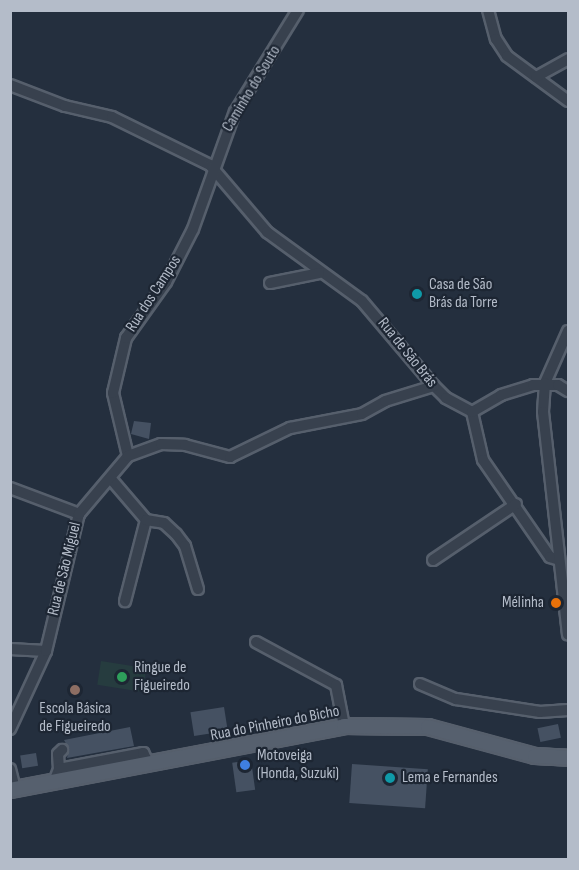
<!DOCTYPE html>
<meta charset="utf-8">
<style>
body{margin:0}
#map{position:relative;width:579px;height:870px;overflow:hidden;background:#242f3e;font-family:"Sofia Sans Condensed",sans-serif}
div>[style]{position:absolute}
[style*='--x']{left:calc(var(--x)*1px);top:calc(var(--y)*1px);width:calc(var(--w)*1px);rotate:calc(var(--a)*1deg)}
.green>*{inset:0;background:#263c3f;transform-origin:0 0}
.building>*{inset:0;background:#455162;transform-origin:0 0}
.roads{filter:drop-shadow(2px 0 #565f6c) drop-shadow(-2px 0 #565f6c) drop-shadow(0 2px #565f6c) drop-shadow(0 -2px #565f6c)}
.minor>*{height:10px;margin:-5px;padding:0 5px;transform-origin:5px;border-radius:5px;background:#38414e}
.major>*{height:14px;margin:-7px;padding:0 7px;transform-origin:7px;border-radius:7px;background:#56606e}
.dots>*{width:16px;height:16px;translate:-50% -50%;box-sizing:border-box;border:3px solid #1d2633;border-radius:50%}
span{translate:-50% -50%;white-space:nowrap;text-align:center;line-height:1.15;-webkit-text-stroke:4.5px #1d2633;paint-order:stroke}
.street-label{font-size:16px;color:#b4bcc9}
.poi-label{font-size:16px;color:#b4bcc9}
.left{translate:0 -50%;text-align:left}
.right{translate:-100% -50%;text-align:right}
.frame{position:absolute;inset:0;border:12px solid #b4bcc9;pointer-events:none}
</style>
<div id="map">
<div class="green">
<div style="left:101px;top:661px;width:46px;height:24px;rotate:9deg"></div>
</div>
<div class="building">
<div style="clip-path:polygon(134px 421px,151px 423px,149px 439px,131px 434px)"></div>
<div style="left:224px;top:707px;width:24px;height:34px;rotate:81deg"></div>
<div style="left:558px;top:724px;width:14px;height:21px;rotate:78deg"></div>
<div style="clip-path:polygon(130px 727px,134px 746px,67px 758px,69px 749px,64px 740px)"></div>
<div style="left:36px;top:753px;width:13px;height:16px;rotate:81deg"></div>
<div style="left:251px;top:760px;width:30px;height:19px;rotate:82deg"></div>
<div style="left:352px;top:764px;width:76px;height:39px;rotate:4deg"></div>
</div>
<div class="roads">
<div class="minor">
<div style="--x:488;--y:10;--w:30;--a:75"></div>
<div style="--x:496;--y:39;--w:20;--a:57"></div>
<div style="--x:507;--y:56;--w:76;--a:36.4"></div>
<div style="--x:536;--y:77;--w:37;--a:-29"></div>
<div style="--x:10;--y:85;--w:59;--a:20.9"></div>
<div style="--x:65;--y:106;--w:48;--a:13.2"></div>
<div style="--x:112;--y:117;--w:109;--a:26.1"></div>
<div style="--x:210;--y:165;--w:88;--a:49.6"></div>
<div style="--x:267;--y:232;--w:117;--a:36"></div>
<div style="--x:362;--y:301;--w:111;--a:49.7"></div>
<div style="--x:434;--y:386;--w:17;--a:45"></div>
<div style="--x:446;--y:398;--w:30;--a:28"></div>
<div style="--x:472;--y:412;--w:49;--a:77.1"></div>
<div style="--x:483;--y:460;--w:118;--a:55.4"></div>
<div style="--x:550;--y:557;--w:9;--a:18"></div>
<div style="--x:270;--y:283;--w:50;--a:-11.5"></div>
<div style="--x:568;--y:331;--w:57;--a:113.9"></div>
<div style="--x:545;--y:383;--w:29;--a:94"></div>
<div style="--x:543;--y:412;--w:224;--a:83.6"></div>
<div style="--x:472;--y:412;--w:34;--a:-30"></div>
<div style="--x:501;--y:395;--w:34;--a:-17"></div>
<div style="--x:533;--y:385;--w:25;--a:0"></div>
<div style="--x:558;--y:385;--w:12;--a:31"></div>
<div style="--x:128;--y:456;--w:65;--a:-103.4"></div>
<div style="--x:113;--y:393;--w:57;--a:-76.7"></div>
<div style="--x:126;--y:338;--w:69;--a:-54.5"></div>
<div style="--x:166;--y:282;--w:59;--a:-63"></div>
<div style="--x:193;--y:229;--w:124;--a:-70.3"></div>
<div style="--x:235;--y:112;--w:120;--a:-58.3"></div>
<div style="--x:111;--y:479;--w:54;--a:49.5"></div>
<div style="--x:146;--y:520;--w:84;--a:104.5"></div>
<div style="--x:10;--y:488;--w:74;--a:20.6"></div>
<div style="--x:146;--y:520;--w:18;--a:9"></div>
<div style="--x:164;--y:523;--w:16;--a:43"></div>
<div style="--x:176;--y:534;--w:15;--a:53"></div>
<div style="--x:185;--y:546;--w:45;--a:73.2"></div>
<div style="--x:433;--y:560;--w:100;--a:-34"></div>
<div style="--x:256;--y:642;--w:91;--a:28.3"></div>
<div style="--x:336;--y:685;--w:42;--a:79"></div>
<div style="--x:10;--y:649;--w:36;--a:3"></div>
<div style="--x:420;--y:684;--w:39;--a:23"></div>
<div style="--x:456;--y:699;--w:85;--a:8.8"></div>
<div style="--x:540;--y:712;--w:28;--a:-4"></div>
<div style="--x:10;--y:729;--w:86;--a:-65.2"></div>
<div style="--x:46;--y:651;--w:141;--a:-76.5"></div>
<div style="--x:79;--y:514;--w:76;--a:-49.8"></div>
<div style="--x:128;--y:456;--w:35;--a:-20"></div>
<div style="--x:161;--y:444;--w:24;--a:2"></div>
<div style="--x:185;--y:445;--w:47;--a:14.9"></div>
<div style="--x:230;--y:457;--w:67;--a:-25.8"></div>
<div style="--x:290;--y:428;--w:73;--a:-11"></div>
<div style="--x:362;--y:414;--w:26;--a:-29"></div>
<div style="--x:385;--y:401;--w:51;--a:-17"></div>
<div style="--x:10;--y:769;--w:21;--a:76"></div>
<div style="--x:59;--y:769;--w:15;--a:-94"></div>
<div style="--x:58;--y:754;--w:6;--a:-45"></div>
<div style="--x:54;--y:782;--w:14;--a:-69"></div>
<div style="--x:59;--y:769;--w:86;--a:-10.8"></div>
<div style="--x:143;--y:753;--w:13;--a:61"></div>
</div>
<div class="major">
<div style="--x:10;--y:790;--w:340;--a:-10.8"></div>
<div style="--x:344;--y:726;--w:84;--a:0.7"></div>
<div style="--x:428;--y:727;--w:111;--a:15.2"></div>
<div style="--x:535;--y:756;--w:33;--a:3"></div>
</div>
</div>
<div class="dots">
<div style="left:417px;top:294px;background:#0f9aa8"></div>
<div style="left:556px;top:603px;background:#e8710a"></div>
<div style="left:122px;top:677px;background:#2e9e5b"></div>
<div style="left:75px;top:690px;background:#8d6e63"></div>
<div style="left:245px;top:765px;background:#3f7fe0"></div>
<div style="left:390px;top:778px;background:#0f9aa8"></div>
</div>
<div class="street-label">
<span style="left:252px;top:89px;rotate:-59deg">Caminho do Souto</span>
<span style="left:154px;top:294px;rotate:-57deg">Rua dos Campos</span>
<span style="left:407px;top:353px;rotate:51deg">Rua de São Brás</span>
<span style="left:65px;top:569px;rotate:-76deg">Rua de São Miguel</span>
<span style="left:275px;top:724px;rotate:-11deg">Rua do Pinheiro do Bicho</span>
</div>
<div class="poi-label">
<span class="left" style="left:429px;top:294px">Casa de São<br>Brás da Torre</span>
<span class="right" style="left:544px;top:603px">Mélinha</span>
<span class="left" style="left:134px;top:677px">Ringue de<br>Figueiredo</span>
<span style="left:75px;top:718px">Escola Básica<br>de Figueiredo</span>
<span class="left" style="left:257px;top:765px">Motoveiga<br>(Honda, Suzuki)</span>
<span class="left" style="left:402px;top:778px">Lema e Fernandes</span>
</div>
<div class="frame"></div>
</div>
